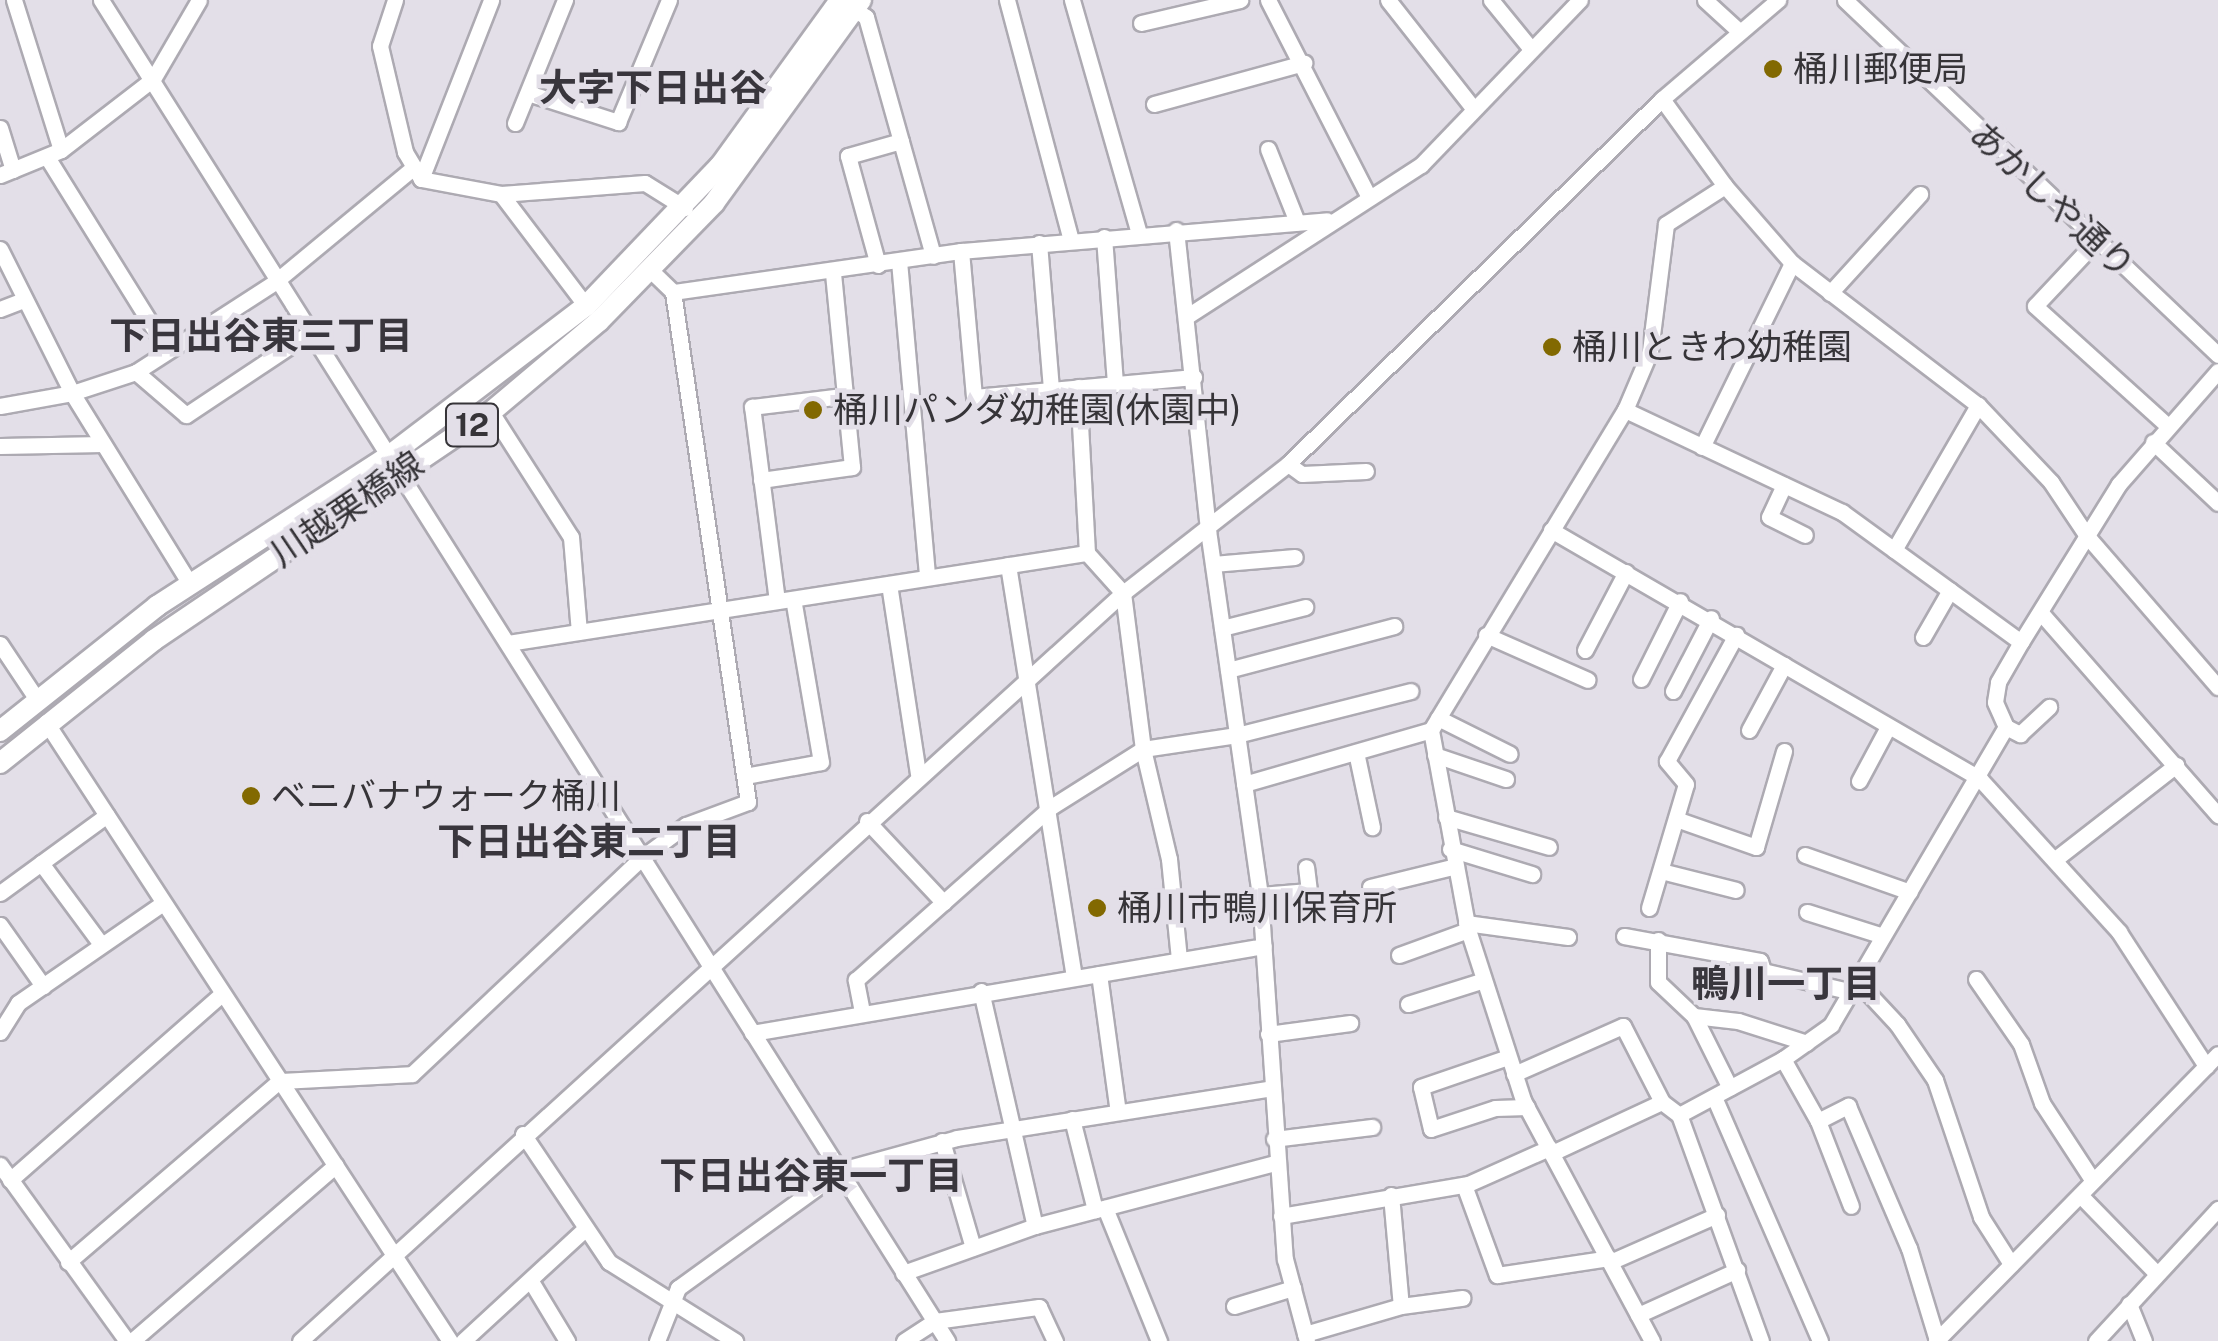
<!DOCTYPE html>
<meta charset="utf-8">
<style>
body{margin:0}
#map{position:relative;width:2218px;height:1341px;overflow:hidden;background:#e3dfe8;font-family:"Public Sans","Noto Sans JP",sans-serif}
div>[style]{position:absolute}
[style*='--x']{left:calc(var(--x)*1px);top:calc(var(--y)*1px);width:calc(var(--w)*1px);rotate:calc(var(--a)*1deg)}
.roads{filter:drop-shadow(2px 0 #adaab2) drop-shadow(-2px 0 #adaab2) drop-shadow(0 2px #adaab2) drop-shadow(0 -2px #adaab2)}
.minor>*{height:15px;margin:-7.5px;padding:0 7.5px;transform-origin:7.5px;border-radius:7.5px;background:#fff}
.major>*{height:20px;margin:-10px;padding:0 10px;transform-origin:10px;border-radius:10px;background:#fff}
.dots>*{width:28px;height:28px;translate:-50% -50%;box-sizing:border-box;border:5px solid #e3dfe8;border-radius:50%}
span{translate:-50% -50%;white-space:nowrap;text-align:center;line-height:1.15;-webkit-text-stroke:9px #e3dfe8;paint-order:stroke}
.shield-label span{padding:2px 8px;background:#e3dfe8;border:2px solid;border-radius:8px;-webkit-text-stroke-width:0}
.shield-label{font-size:32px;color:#363438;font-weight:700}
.poi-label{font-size:35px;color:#363438}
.left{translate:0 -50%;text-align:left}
.street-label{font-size:35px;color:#363438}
.neighbourhood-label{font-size:38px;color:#39363d;font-weight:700}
</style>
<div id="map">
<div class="roads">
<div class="minor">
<div style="--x:14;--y:0;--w:157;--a:72.6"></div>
<div style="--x:101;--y:0;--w:1586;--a:57.75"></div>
<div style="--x:395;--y:0;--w:48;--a:108.1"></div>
<div style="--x:380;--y:46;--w:109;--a:76.7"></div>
<div style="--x:405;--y:152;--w:31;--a:59"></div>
<div style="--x:421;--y:179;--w:81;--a:10.6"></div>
<div style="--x:501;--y:194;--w:144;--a:-4.4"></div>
<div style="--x:645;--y:183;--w:47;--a:32"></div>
<div style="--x:1007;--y:0;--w:248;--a:75.1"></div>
<div style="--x:1072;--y:0;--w:242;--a:74"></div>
<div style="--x:1268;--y:0;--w:219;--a:62.9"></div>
<div style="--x:1388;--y:0;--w:137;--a:51.8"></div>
<div style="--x:1491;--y:0;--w:63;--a:50.8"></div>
<div style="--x:1705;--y:0;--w:47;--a:42.4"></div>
<div style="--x:1845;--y:0;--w:515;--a:43.58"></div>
<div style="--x:846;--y:4;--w:24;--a:33"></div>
<div style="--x:866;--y:17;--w:248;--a:74.3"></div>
<div style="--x:1141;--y:23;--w:102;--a:-13.1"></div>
<div style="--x:528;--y:93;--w:95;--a:17.9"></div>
<div style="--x:618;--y:122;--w:132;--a:-67.3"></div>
<div style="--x:1662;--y:99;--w:107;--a:54.1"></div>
<div style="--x:1725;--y:186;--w:102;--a:49"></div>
<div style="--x:1792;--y:263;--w:234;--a:37.4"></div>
<div style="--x:1978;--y:405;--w:106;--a:46.5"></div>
<div style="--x:2051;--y:482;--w:65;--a:56.3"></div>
<div style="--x:2087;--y:536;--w:200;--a:49.1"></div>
<div style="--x:1154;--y:104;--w:156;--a:-15.3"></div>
<div style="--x:515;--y:123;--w:133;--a:-67.9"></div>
<div style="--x:0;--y:128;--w:44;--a:72.8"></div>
<div style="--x:1268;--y:149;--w:79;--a:68.3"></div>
<div style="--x:47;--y:157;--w:227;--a:58.1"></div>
<div style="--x:0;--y:175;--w:66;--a:-22.3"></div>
<div style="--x:61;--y:150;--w:116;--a:-37.7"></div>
<div style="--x:153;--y:79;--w:91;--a:-59.8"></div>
<div style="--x:421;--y:179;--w:192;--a:-68.6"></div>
<div style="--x:501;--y:194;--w:141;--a:52.8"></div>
<div style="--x:1176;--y:230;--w:302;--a:83.9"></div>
<div style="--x:1208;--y:530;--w:369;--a:81.9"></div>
<div style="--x:1260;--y:895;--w:365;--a:86.1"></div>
<div style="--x:1285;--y:1259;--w:85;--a:75"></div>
<div style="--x:1104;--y:237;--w:147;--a:85.7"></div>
<div style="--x:2096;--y:241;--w:89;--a:133.2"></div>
<div style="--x:2035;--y:306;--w:179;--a:42.1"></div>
<div style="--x:1039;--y:243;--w:147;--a:85.3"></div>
<div style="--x:0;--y:249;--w:161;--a:63.4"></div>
<div style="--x:72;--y:393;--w:225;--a:58.3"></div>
<div style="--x:961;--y:251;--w:147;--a:84.9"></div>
<div style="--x:974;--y:397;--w:221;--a:-5.2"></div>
<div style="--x:899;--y:261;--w:317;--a:84.9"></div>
<div style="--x:878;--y:265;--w:113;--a:-105.4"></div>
<div style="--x:848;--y:156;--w:55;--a:-15.8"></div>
<div style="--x:673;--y:292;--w:291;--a:-8.1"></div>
<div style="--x:961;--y:251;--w:367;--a:-4.8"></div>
<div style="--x:1830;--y:293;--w:134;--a:-47.7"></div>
<div style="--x:0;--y:309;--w:25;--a:-21"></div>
<div style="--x:1189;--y:315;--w:276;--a:-32.9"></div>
<div style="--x:1421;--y:165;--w:229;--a:-46.1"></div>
<div style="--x:136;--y:372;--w:66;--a:40.7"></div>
<div style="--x:186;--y:415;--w:146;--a:-33.6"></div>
<div style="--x:1078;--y:387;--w:166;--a:86.9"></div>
<div style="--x:0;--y:406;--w:73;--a:-10.2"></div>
<div style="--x:72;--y:393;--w:67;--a:-18.2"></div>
<div style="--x:136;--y:372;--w:166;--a:-32.9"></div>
<div style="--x:275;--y:282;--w:180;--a:-39.6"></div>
<div style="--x:1625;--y:410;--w:240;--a:25.2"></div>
<div style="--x:1842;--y:512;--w:221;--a:36"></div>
<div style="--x:491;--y:412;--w:148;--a:57.4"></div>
<div style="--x:571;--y:537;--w:95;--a:85.2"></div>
<div style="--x:2153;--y:442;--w:89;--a:43.2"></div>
<div style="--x:0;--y:446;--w:103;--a:-1.1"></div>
<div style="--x:1702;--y:447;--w:205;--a:-63.9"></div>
<div style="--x:1288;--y:464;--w:17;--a:36"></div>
<div style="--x:1302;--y:474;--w:64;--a:-2.7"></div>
<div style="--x:761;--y:480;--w:92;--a:-8.1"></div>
<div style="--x:852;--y:467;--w:195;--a:-95.6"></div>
<div style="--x:1784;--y:485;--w:35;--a:115"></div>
<div style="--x:1769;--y:517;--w:40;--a:26.6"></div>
<div style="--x:1551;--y:530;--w:496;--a:30.1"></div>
<div style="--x:1980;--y:779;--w:207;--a:47.7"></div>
<div style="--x:2119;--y:932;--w:160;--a:57"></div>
<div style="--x:1894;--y:550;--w:168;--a:-59.9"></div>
<div style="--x:1213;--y:564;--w:82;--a:-4.9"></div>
<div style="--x:1008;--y:565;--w:417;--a:80.9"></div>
<div style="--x:889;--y:584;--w:192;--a:81.3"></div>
<div style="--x:1123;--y:593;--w:157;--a:82.7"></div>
<div style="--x:1143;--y:749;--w:113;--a:76.7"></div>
<div style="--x:1169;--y:859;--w:101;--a:84.3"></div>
<div style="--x:777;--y:601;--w:196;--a:-97.3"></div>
<div style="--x:752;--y:407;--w:92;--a:-6.9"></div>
<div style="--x:2041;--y:613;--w:269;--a:48.8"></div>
<div style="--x:1222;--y:628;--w:86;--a:-14.2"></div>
<div style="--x:1486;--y:635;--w:111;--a:23.8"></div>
<div style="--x:1923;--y:637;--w:54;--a:-60.1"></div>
<div style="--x:508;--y:643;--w:586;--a:-8.84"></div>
<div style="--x:1087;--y:553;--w:54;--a:48"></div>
<div style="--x:1123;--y:593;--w:209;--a:-38"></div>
<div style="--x:1288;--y:464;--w:523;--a:-44.3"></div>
<div style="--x:1662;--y:99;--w:153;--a:-40.5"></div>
<div style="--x:0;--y:644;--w:65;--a:56.3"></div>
<div style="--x:1585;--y:650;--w:88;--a:-62.3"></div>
<div style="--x:1228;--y:670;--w:172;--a:-14.8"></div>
<div style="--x:1641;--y:679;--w:87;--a:-63.4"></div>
<div style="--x:1673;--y:691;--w:82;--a:-62.5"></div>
<div style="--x:1438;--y:718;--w:80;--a:26.6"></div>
<div style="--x:46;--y:722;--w:739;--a:56.87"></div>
<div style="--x:2006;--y:727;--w:16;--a:27"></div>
<div style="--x:2020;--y:734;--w:40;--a:-43"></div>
<div style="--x:1749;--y:730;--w:74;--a:-61.7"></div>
<div style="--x:1356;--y:752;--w:77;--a:78"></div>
<div style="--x:1435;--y:755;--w:75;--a:18.7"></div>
<div style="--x:745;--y:776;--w:77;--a:-10.4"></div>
<div style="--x:821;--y:762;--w:165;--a:-99.7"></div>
<div style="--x:1859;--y:781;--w:61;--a:-61.8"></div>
<div style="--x:1244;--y:784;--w:195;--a:-16.1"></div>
<div style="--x:1446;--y:817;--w:107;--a:16.2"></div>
<div style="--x:1676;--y:819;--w:85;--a:19.3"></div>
<div style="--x:1756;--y:847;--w:100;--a:-73.7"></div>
<div style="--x:867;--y:821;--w:112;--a:46.8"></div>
<div style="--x:1450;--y:849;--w:86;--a:17"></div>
<div style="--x:1805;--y:855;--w:111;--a:19.4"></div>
<div style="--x:2058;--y:857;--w:150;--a:-37.9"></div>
<div style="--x:41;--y:863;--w:101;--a:53.5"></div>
<div style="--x:1661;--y:871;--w:77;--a:14.2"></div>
<div style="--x:1370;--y:887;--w:84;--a:-13.7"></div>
<div style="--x:0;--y:893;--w:132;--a:-36.1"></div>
<div style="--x:1260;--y:895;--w:49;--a:-4.7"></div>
<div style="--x:1309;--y:891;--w:24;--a:-97"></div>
<div style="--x:1649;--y:908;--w:129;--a:-73.4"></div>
<div style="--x:1686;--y:784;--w:30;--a:-130"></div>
<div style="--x:1667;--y:761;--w:144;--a:-61.3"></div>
<div style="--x:1807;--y:912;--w:77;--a:17.5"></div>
<div style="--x:1466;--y:923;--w:103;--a:7.8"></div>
<div style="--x:0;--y:925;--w:75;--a:54.8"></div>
<div style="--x:1624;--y:936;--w:138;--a:10.4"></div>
<div style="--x:1760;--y:961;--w:10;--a:73"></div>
<div style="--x:1763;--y:971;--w:87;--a:13.2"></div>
<div style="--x:1658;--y:940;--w:42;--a:90"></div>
<div style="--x:1658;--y:982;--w:50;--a:43.4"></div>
<div style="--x:1694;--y:1016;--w:80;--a:63.4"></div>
<div style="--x:1399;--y:955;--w:73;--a:-19.9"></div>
<div style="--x:1099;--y:974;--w:139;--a:82.2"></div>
<div style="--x:1855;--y:979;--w:62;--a:47"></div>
<div style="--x:1897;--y:1024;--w:68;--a:55.8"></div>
<div style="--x:1935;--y:1080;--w:145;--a:71.4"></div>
<div style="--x:1981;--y:1217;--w:56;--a:57.4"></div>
<div style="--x:1976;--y:979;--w:79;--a:55.3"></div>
<div style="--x:2021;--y:1044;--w:63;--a:70.4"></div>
<div style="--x:2042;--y:1103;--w:93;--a:56.8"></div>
<div style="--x:981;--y:991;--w:241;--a:77.1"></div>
<div style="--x:1408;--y:1004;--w:77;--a:-17.5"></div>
<div style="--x:862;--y:1012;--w:33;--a:-101"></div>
<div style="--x:856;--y:980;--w:261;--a:-41.6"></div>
<div style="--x:1051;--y:807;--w:109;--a:-32.2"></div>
<div style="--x:1143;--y:749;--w:95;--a:-8.5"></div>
<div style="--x:1237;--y:735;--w:179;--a:-14.2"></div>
<div style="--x:1694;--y:1016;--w:44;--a:6.5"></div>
<div style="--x:1738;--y:1021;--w:72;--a:17.7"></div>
<div style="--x:0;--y:1032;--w:34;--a:-58"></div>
<div style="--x:18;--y:1003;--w:176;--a:-34.6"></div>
<div style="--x:752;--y:1033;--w:519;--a:-9.64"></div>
<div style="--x:1268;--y:1034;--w:83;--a:-7.6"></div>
<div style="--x:1508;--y:1057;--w:92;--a:161"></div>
<div style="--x:1421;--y:1087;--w:43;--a:76.6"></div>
<div style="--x:1431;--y:1129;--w:67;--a:-18.2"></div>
<div style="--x:1495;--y:1108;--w:32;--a:-2"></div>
<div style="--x:1783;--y:1059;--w:71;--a:60.6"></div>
<div style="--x:1818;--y:1121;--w:91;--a:68.8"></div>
<div style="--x:1514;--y:1074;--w:119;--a:-23.8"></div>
<div style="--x:1623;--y:1026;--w:85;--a:62.8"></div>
<div style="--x:1662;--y:1102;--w:21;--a:37"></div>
<div style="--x:1714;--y:1097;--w:266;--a:66.5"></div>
<div style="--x:1072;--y:1119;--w:94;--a:75.8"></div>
<div style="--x:1818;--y:1121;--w:34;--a:-27"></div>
<div style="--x:1848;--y:1106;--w:155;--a:66.8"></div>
<div style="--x:1909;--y:1248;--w:96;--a:73.1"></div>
<div style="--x:523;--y:1134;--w:154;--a:56.1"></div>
<div style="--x:609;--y:1262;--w:149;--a:32.1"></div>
<div style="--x:1274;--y:1139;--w:99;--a:-7"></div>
<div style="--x:942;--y:1141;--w:111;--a:73.8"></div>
<div style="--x:1552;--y:1153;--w:121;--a:-24.9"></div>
<div style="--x:0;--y:1165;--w:217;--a:54.2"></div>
<div style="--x:10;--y:1180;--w:282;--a:-41.3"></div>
<div style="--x:1464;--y:1185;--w:96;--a:69.9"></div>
<div style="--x:1497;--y:1275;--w:113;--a:-8.6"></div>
<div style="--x:1391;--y:1195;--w:111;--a:84.9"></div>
<div style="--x:2080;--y:1195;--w:109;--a:45.7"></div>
<div style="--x:1105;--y:1208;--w:144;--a:67.9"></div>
<div style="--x:1281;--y:1216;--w:190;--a:-9.7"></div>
<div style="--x:1468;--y:1184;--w:89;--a:-24"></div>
<div style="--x:68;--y:1262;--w:278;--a:-40.6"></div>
<div style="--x:279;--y:1081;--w:133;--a:-3"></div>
<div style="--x:412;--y:1074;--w:313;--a:-43.3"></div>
<div style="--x:640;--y:859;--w:57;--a:-36.5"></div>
<div style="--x:686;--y:825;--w:66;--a:-20.4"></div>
<div style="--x:748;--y:802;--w:515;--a:-98.37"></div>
<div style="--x:673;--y:292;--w:30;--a:-136"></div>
<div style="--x:1610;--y:1262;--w:117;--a:-23.7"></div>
<div style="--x:903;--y:1273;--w:140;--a:-19.6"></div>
<div style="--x:1035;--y:1226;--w:248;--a:-14.7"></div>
<div style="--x:532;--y:1283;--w:68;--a:58.9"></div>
<div style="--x:2129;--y:1304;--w:40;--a:68"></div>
<div style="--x:1234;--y:1306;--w:62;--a:-17"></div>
<div style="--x:1638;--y:1315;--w:109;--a:-24.4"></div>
<div style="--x:1305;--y:1334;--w:100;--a:-16.3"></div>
<div style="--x:1401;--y:1306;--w:62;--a:-7.5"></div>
<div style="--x:132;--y:1341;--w:269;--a:-40.8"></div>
<div style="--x:300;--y:1341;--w:1112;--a:-42.27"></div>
<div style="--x:463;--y:1341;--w:166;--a:-42.6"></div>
<div style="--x:657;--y:1341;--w:57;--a:-68.4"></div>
<div style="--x:678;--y:1288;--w:201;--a:-35.9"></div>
<div style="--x:841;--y:1170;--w:120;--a:-15.4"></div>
<div style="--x:957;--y:1138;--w:318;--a:-9"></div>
<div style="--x:904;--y:1341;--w:37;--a:-33"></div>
<div style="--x:935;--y:1321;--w:105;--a:-7.7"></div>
<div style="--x:1039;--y:1307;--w:38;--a:65"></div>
<div style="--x:1652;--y:1341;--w:273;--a:-118.2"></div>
<div style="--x:1523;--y:1100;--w:179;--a:-107.9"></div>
<div style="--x:1468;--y:930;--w:203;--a:-100.5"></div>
<div style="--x:1431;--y:730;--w:374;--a:-58.8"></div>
<div style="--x:1625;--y:410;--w:64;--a:-67"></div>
<div style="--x:1650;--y:351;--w:128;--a:-82.8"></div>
<div style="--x:1666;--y:224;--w:70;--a:-32.8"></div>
<div style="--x:1761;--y:1341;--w:240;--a:-109.9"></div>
<div style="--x:1679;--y:1115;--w:118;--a:-28.3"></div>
<div style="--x:1783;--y:1059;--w:59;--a:-35.3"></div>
<div style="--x:1831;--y:1025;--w:346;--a:-59.6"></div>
<div style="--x:2006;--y:727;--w:27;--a:-114"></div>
<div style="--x:1995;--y:702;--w:20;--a:-81"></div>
<div style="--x:1998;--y:682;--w:46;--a:-60.1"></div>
<div style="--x:2021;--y:642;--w:186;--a:-58.2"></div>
<div style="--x:2119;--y:484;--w:150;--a:-48.8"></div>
<div style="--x:1936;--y:1341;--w:402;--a:-45.5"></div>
<div style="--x:2096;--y:1341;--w:180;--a:-47.3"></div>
</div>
<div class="major">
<div style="--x:0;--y:731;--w:201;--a:-38.5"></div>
<div style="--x:157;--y:606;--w:276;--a:-32.9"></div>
<div style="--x:389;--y:456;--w:248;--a:-37.3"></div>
<div style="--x:586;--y:306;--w:194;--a:-46.3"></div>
<div style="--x:720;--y:166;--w:205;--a:-54.1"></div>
<div style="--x:0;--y:763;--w:197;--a:-38.6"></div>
<div style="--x:154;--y:640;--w:407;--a:-34.1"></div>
<div style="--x:491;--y:412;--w:141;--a:-40.1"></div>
<div style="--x:599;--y:321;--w:165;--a:-45.7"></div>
<div style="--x:714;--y:203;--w:251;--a:-54.1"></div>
</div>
</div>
<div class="dots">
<div style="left:1773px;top:69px;background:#826901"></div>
<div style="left:1552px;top:347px;background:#826901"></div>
<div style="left:813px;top:410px;background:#826901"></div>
<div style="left:251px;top:796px;background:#826901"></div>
<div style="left:1097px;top:908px;background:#826901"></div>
</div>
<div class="shield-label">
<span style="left:472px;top:425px">12</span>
</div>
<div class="poi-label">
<span class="left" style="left:1793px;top:69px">桶川郵便局</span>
<span class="left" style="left:1572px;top:347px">桶川ときわ幼稚園</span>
<span class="left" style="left:833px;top:410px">桶川パンダ幼稚園(休園中)</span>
<span class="left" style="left:271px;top:796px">ベニバナウォーク桶川</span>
<span class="left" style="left:1117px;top:908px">桶川市鴨川保育所</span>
</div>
<div class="street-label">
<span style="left:2052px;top:200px;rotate:43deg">あかしや通り</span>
<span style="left:347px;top:509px;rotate:-34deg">川越栗橋線</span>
</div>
<div class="neighbourhood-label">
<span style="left:653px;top:88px">大字下日出谷</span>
<span style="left:261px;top:336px">下日出谷東三丁目</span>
<span style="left:589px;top:842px">下日出谷東二丁目</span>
<span style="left:1786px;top:984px">鴨川一丁目</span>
<span style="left:811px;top:1176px">下日出谷東一丁目</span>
</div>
</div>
